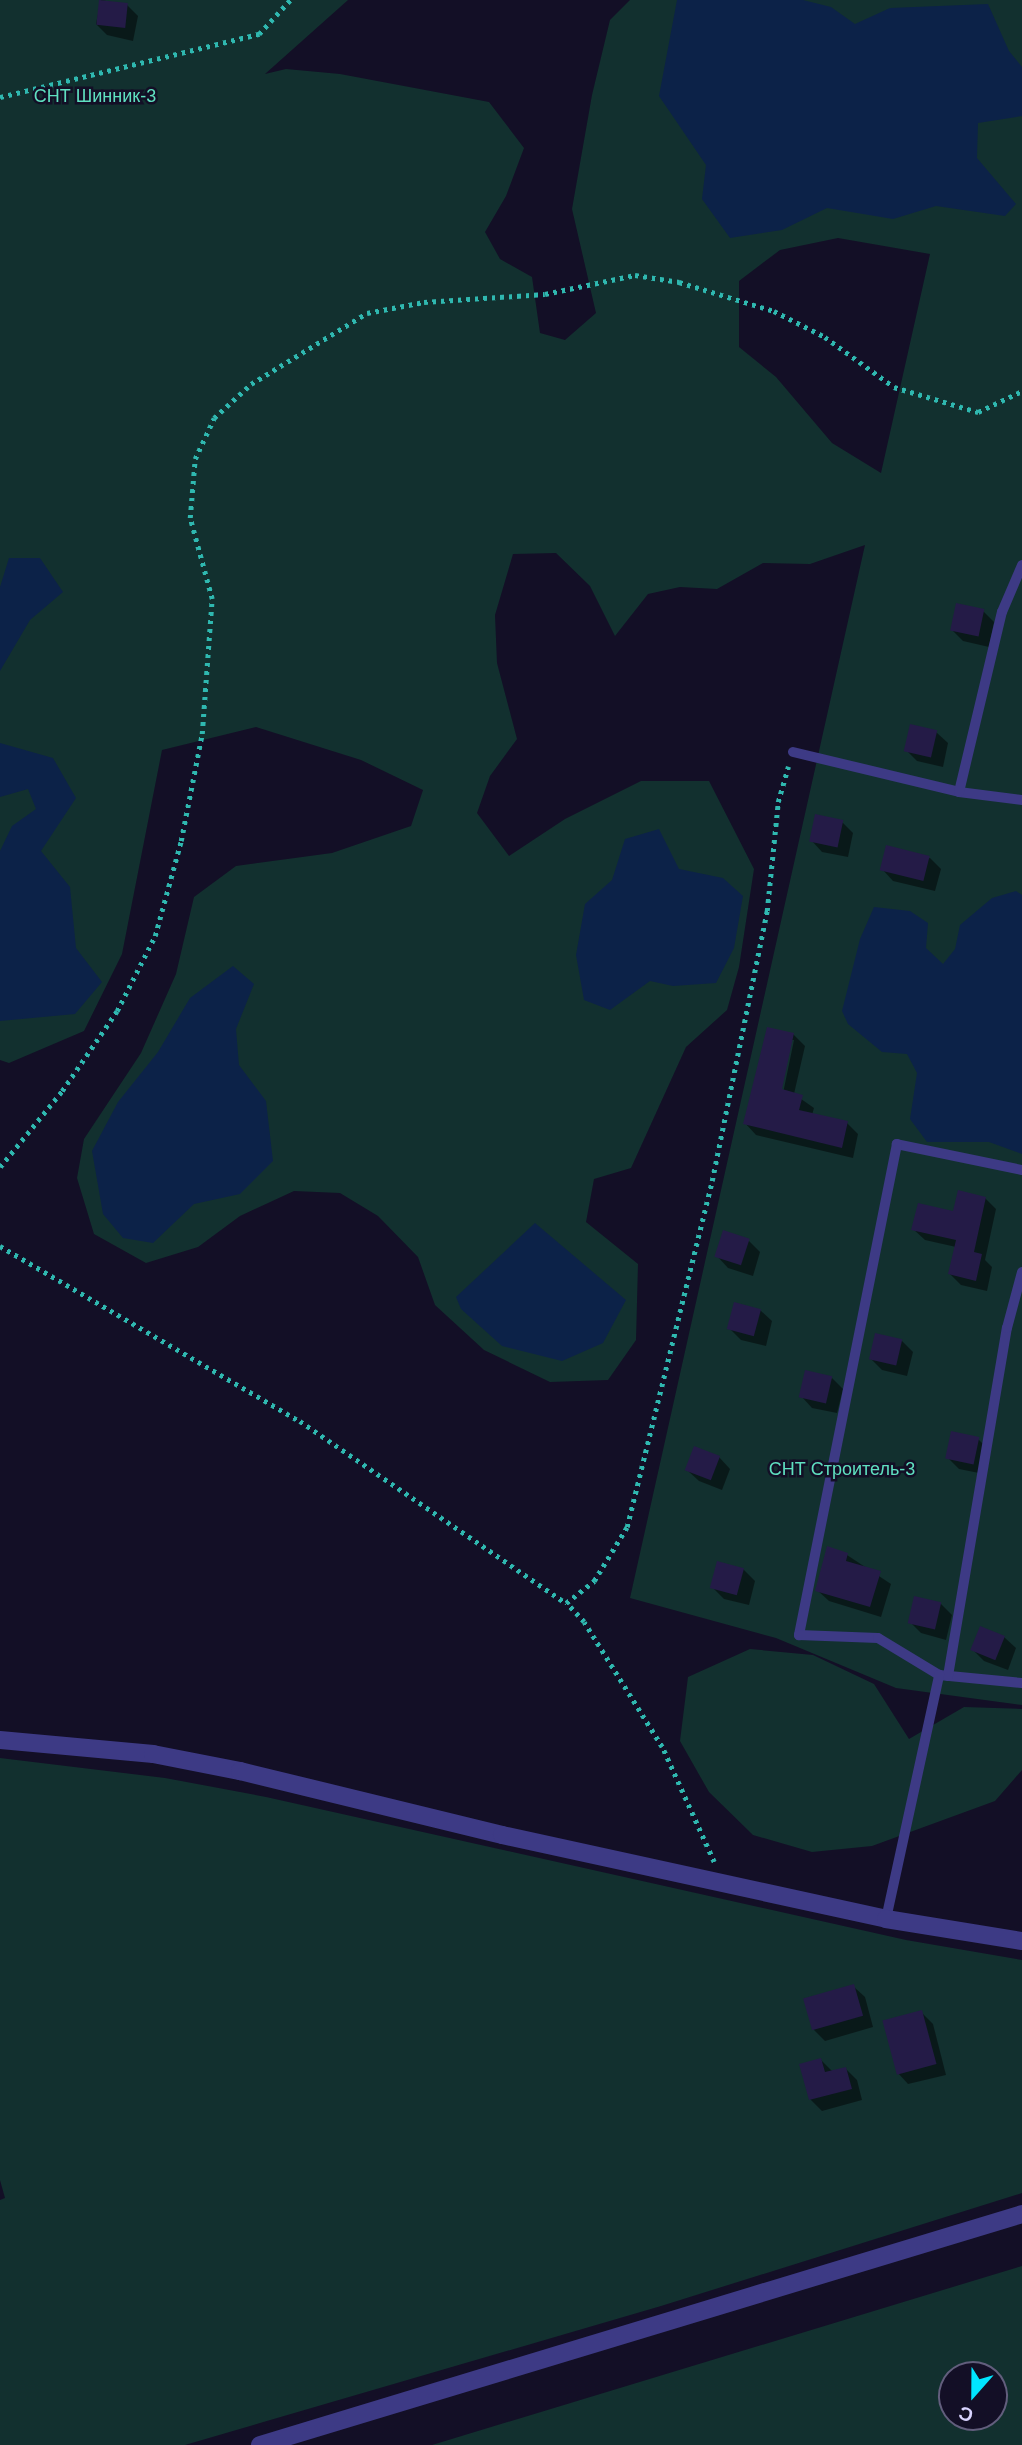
<!DOCTYPE html>
<meta charset="utf-8">
<style>
body{margin:0}
#map{position:relative;width:1022px;height:2445px;overflow:hidden;background:#130f26;font-family:Arial,sans-serif}
div>[style]{position:absolute}
[style*='--x']{left:calc(var(--x)*1px);top:calc(var(--y)*1px);width:calc(var(--w)*1px);rotate:calc(var(--a)*1deg)}
.green>*{inset:0;background:#12302f}
.water>*{inset:0;background:#0c2248}
.shadow>*{inset:0;background:#0007}
.building>*{inset:0;background:#241b47;transform-origin:0 0}
.path>*{height:4.5px;margin-top:-2.25px;transform-origin:0;background:repeating-linear-gradient(90deg,#2fb8b0 0 3.5px,transparent 0 8.5px)}
.service>*{height:10px;margin:-5px;padding:0 5px;transform-origin:5px;border-radius:5px;background:#3d3a85}
.tertiary>*{height:18px;margin:-9px;padding:0 9px;transform-origin:9px;border-radius:9px;background:#3d3a85}
span{translate:-50% -50%;white-space:nowrap;text-align:center;line-height:1.15;-webkit-text-stroke:5px #130f26;paint-order:stroke}
.park-label{font-size:18px;color:#5fe0c0}
.north{position:absolute;left:938px;top:2361px;width:70px;height:70px;box-sizing:border-box;background:#130f26;border:2px solid #625e7d;border-radius:50%;rotate:201deg;font-size:19px;font-weight:700;line-height:28px;text-align:center;color:#d9d4ff}
.north::after{content:'';display:block;margin:auto;width:24px;height:32px;background:#00e5ff;clip-path:polygon(50% 0,100% 100%,50% 72%,0 100%)}
</style>
<div id="map">
<div class="green">
<div style="clip-path:polygon(evenodd,0 0,348px 0,265px 74px,286px 69px,340px 74px,489px 102px,524px 148px,506px 196px,485px 232px,500px 259px,532px 277px,540px 333px,565px 340px,596px 313px,572px 209px,592px 95px,610px 20px,630px 0,1022px 0,1022px 1705px,896px 1688px,776px 1638px,630px 1598px,865px 545px,810px 564px,763px 563px,717px 589px,680px 587px,648px 594px,615px 636px,590px 586px,556px 553px,513px 554px,495px 615px,497px 663px,517px 739px,490px 776px,477px 813px,509px 856px,565px 819px,641px 781px,709px 781px,754px 869px,739px 967px,727px 1010px,686px 1047px,631px 1168px,594px 1179px,586px 1222px,638px 1264px,636px 1340px,608px 1380px,550px 1382px,484px 1350px,435px 1305px,418px 1257px,378px 1216px,340px 1193px,294px 1191px,240px 1216px,198px 1247px,146px 1263px,94px 1234px,77px 1178px,84px 1139px,141px 1053px,176px 974px,194px 897px,236px 866px,332px 853px,411px 826px,423px 790px,361px 760px,256px 727px,162px 750px,122px 954px,84px 1031px,9px 1063px,0 1060px,0 0,838px 238px,930px 254px,881px 473px,832px 443px,776px 377px,739px 347px,739px 281px,780px 250px,838px 238px)"></div>
<div style="clip-path:polygon(750px 1649px,813px 1655px,874px 1684px,909px 1739px,964px 1707px,1022px 1709px,1022px 1770px,995px 1801px,872px 1846px,812px 1852px,753px 1835px,709px 1792px,680px 1741px,688px 1677px)"></div>
<div style="clip-path:polygon(0 1758px,165px 1778px,266px 1797px,906px 1940px,1022px 1960px,1022px 2193px,661px 2306px,185px 2445px,0 2445px,0 2200px,5px 2198px,0 2180px)"></div>
<div style="clip-path:polygon(evenodd,1022px 2266px,1022px 2445px,432px 2445px,1022px 2266px,952px 2375px,994px 2375px,994px 2417px,952px 2417px,952px 2375px)"></div>
</div>
<div class="water">
<div style="clip-path:polygon(677px 0,803px 0,831px 7px,855px 24px,890px 8px,988px 4px,1009px 51px,1022px 67px,1022px 116px,978px 123px,977px 158px,1016px 204px,1005px 216px,936px 206px,893px 219px,827px 208px,782px 230px,730px 238px,702px 199px,706px 165px,659px 96px)"></div>
<div style="clip-path:polygon(9px 558px,40px 558px,63px 592px,30px 620px,0 671px,0 587px)"></div>
<div style="clip-path:polygon(0 743px,53px 758px,76px 798px,41px 851px,70px 887px,76px 948px,102px 982px,75px 1014px,0 1021px,0 851px,12px 826px,36px 809px,28px 789px,0 797px)"></div>
<div style="clip-path:polygon(659px 829px,679px 869px,723px 878px,743px 896px,734px 948px,716px 983px,673px 986px,650px 981px,610px 1010px,584px 1000px,576px 955px,585px 904px,612px 880px,625px 839px)"></div>
<div style="clip-path:polygon(1016px 891px,1022px 895px,1022px 1154px,989px 1142px,927px 1142px,910px 1119px,917px 1073px,907px 1054px,882px 1052px,848px 1024px,842px 1011px,860px 939px,874px 907px,910px 911px,928px 923px,926px 948px,943px 964px,955px 949px,960px 925px,992px 898px)"></div>
<div style="clip-path:polygon(233px 966px,254px 984px,236px 1029px,239px 1065px,266px 1101px,273px 1161px,240px 1194px,194px 1204px,153px 1243px,123px 1238px,103px 1214px,92px 1151px,118px 1102px,158px 1052px,190px 998px)"></div>
<div style="clip-path:polygon(535px 1223px,626px 1300px,603px 1343px,562px 1361px,502px 1346px,461px 1309px,456px 1297px)"></div>
</div>
<div class="shadow">
<div style="clip-path:polygon(101px 0,127px 5px,138px 16px,133px 41px,107px 35px,96px 24px)"></div>
<div style="clip-path:polygon(983px 611px,994px 622px,989px 647px,963px 641px,952px 630px)"></div>
<div style="clip-path:polygon(936px 732px,948px 743px,943px 767px,917px 761px,906px 750px)"></div>
<div style="clip-path:polygon(842px 822px,853px 833px,848px 857px,822px 852px,811px 840px)"></div>
<div style="clip-path:polygon(930px 858px,941px 869px,935px 891px,893px 881px,882px 869px)"></div>
<div style="clip-path:polygon(evenodd,793px 1034px,805px 1046px,794px 1094px,814px 1108px,812px 1115px,847px 1123px,858px 1134px,853px 1158px,756px 1135px,745px 1123px,793px 1034px,791px 1040px,794px 1040px,782px 1098px,779px 1097px,791px 1040px)"></div>
<div style="clip-path:polygon(985px 1198px,996px 1209px,985px 1260px,992px 1267px,987px 1291px,961px 1285px,950px 1274px,956px 1247px,925px 1240px,913px 1229px)"></div>
<div style="clip-path:polygon(749px 1241px,760px 1252px,753px 1276px,728px 1268px,717px 1256px)"></div>
<div style="clip-path:polygon(760px 1310px,772px 1321px,766px 1346px,741px 1340px,730px 1329px)"></div>
<div style="clip-path:polygon(901px 1340px,913px 1352px,907px 1376px,882px 1370px,871px 1359px)"></div>
<div style="clip-path:polygon(832px 1378px,843px 1389px,837px 1413px,812px 1408px,801px 1396px)"></div>
<div style="clip-path:polygon(978px 1439px,989px 1450px,984px 1474px,959px 1469px,947px 1457px)"></div>
<div style="clip-path:polygon(719px 1457px,730px 1469px,722px 1490px,699px 1481px,687px 1470px)"></div>
<div style="clip-path:polygon(847px 1555px,891px 1584px,881px 1617px,829px 1601px,817px 1590px)"></div>
<div style="clip-path:polygon(743px 1569px,755px 1581px,749px 1605px,724px 1599px,713px 1588px)"></div>
<div style="clip-path:polygon(915px 1598px,941px 1604px,952px 1615px,946px 1640px,921px 1633px,910px 1622px)"></div>
<div style="clip-path:polygon(1004px 1637px,1016px 1648px,1008px 1670px,984px 1661px,973px 1650px)"></div>
<div style="clip-path:polygon(853px 1986px,865px 1997px,873px 2027px,825px 2041px,813px 2029px)"></div>
<div style="clip-path:polygon(921px 2012px,933px 2024px,946px 2075px,908px 2084px,897px 2072px)"></div>
<div style="clip-path:polygon(821px 2060px,833px 2072px,846px 2069px,857px 2080px,862px 2100px,822px 2111px,810px 2099px)"></div>
</div>
<div class="building">
<div style="left:99px;top:0;width:29px;height:25px;rotate:6deg"></div>
<div style="left:956px;top:603px;width:29px;height:28px;rotate:12deg"></div>
<div style="left:910px;top:724px;width:28px;height:28px;rotate:13deg"></div>
<div style="left:815px;top:814px;width:29px;height:28px;rotate:12deg"></div>
<div style="left:886px;top:845px;width:45px;height:26px;rotate:14deg"></div>
<div style="clip-path:polygon(767px 1027px,794px 1033px,782px 1089px,803px 1095px,799px 1110px,848px 1121px,842px 1148px,743px 1124px)"></div>
<div style="clip-path:polygon(958px 1190px,986px 1197px,974px 1252px,982px 1254px,976px 1281px,948px 1274px,956px 1240px,911px 1230px,918px 1203px,953px 1211px)"></div>
<div style="left:723px;top:1230px;width:28px;height:28px;rotate:18deg"></div>
<div style="left:734px;top:1302px;width:28px;height:28px;rotate:15deg"></div>
<div style="left:875px;top:1333px;width:28px;height:27px;rotate:13deg"></div>
<div style="left:805px;top:1370px;width:28px;height:28px;rotate:13deg"></div>
<div style="left:951px;top:1431px;width:29px;height:28px;rotate:12deg"></div>
<div style="left:694px;top:1446px;width:28px;height:26px;rotate:21deg"></div>
<div style="clip-path:polygon(827px 1546px,848px 1553px,846px 1561px,881px 1571px,870px 1607px,815px 1591px)"></div>
<div style="left:717px;top:1561px;width:28px;height:28px;rotate:15deg"></div>
<div style="left:914px;top:1596px;width:28px;height:28px;rotate:13deg"></div>
<div style="left:980px;top:1626px;width:27px;height:26px;rotate:22deg"></div>
<div style="left:854px;top:1984px;width:33px;height:53px;rotate:74deg"></div>
<div style="left:922px;top:2010px;width:56px;height:41px;rotate:75deg"></div>
<div style="clip-path:polygon(821px 2058px,825px 2072px,846px 2067px,852px 2089px,809px 2100px,799px 2064px)"></div>
</div>
<div class="path">
<div style="--x:0;--y:97;--w:267;--a:-13.7"></div>
<div style="--x:259;--y:34;--w:46;--a:-47.6"></div>
<div style="--x:0;--y:1167;--w:98;--a:-50.8"></div>
<div style="--x:62;--y:1091;--w:97;--a:-55.5"></div>
<div style="--x:117;--y:1011;--w:84;--a:-63.1"></div>
<div style="--x:155;--y:936;--w:98;--a:-74.7"></div>
<div style="--x:181;--y:841;--w:109;--a:-78.9"></div>
<div style="--x:202;--y:734;--w:135;--a:-85.8"></div>
<div style="--x:212;--y:599;--w:84;--a:-105.2"></div>
<div style="--x:190;--y:518;--w:59;--a:-85.2"></div>
<div style="--x:195;--y:459;--w:45;--a:-65.1"></div>
<div style="--x:214;--y:418;--w:50;--a:-42.6"></div>
<div style="--x:251;--y:384;--w:136;--a:-31.5"></div>
<div style="--x:367;--y:313;--w:58;--a:-10.9"></div>
<div style="--x:424;--y:302;--w:121;--a:-3.8"></div>
<div style="--x:545;--y:294;--w:92;--a:-11.9"></div>
<div style="--x:635;--y:275;--w:45;--a:9"></div>
<div style="--x:679;--y:282;--w:99;--a:17"></div>
<div style="--x:774;--y:311;--w:57;--a:27"></div>
<div style="--x:825;--y:337;--w:85;--a:35.9"></div>
<div style="--x:894;--y:387;--w:88;--a:16.6"></div>
<div style="--x:978;--y:412;--w:49;--a:-25.5"></div>
<div style="--x:0;--y:1246;--w:347;--a:30.3"></div>
<div style="--x:300;--y:1421;--w:322;--a:34.4"></div>
<div style="--x:714;--y:1862;--w:126;--a:-114.3"></div>
<div style="--x:662;--y:1747;--w:147;--a:-122"></div>
<div style="--x:584;--y:1622;--w:26;--a:-133"></div>
<div style="--x:566;--y:1603;--w:36;--a:-38"></div>
<div style="--x:594;--y:1581;--w:63;--a:-58.6"></div>
<div style="--x:627;--y:1527;--w:356;--a:-76.2"></div>
<div style="--x:712;--y:1181;--w:276;--a:-78.5"></div>
<div style="--x:767;--y:911;--w:110;--a:-84.2"></div>
<div style="--x:778;--y:802;--w:37;--a:-74"></div>
</div>
<div class="service">
<div style="--x:793;--y:752;--w:171;--a:13.5"></div>
<div style="--x:959;--y:792;--w:64;--a:7.2"></div>
<div style="--x:959;--y:792;--w:185;--a:-76.6"></div>
<div style="--x:1002;--y:612;--w:51;--a:-66.9"></div>
<div style="--x:1022;--y:1170;--w:128;--a:-168.3"></div>
<div style="--x:897;--y:1144;--w:501;--a:101.29"></div>
<div style="--x:799;--y:1635;--w:79;--a:2.2"></div>
<div style="--x:878;--y:1638;--w:71;--a:31.2"></div>
<div style="--x:939;--y:1675;--w:83;--a:5.5"></div>
<div style="--x:948;--y:1676;--w:353;--a:-80.4"></div>
<div style="--x:1007;--y:1328;--w:58;--a:-75"></div>
<div style="--x:886;--y:1919;--w:250;--a:-77.7"></div>
</div>
<div class="tertiary">
<div style="--x:0;--y:1740;--w:154;--a:5.2"></div>
<div style="--x:153;--y:1754;--w:89;--a:11.1"></div>
<div style="--x:240;--y:1771;--w:270;--a:13.7"></div>
<div style="--x:502;--y:1835;--w:393;--a:12.3"></div>
<div style="--x:886;--y:1919;--w:138;--a:9.2"></div>
<div style="--x:260;--y:2445;--w:796;--a:-16.86"></div>
</div>
<div class="park-label">
<span style="left:95px;top:96px">СНТ Шинник-3</span>
<span style="left:842px;top:1469px">СНТ Строитель-3</span>
</div>
<div class="north">С</div>
</div>
